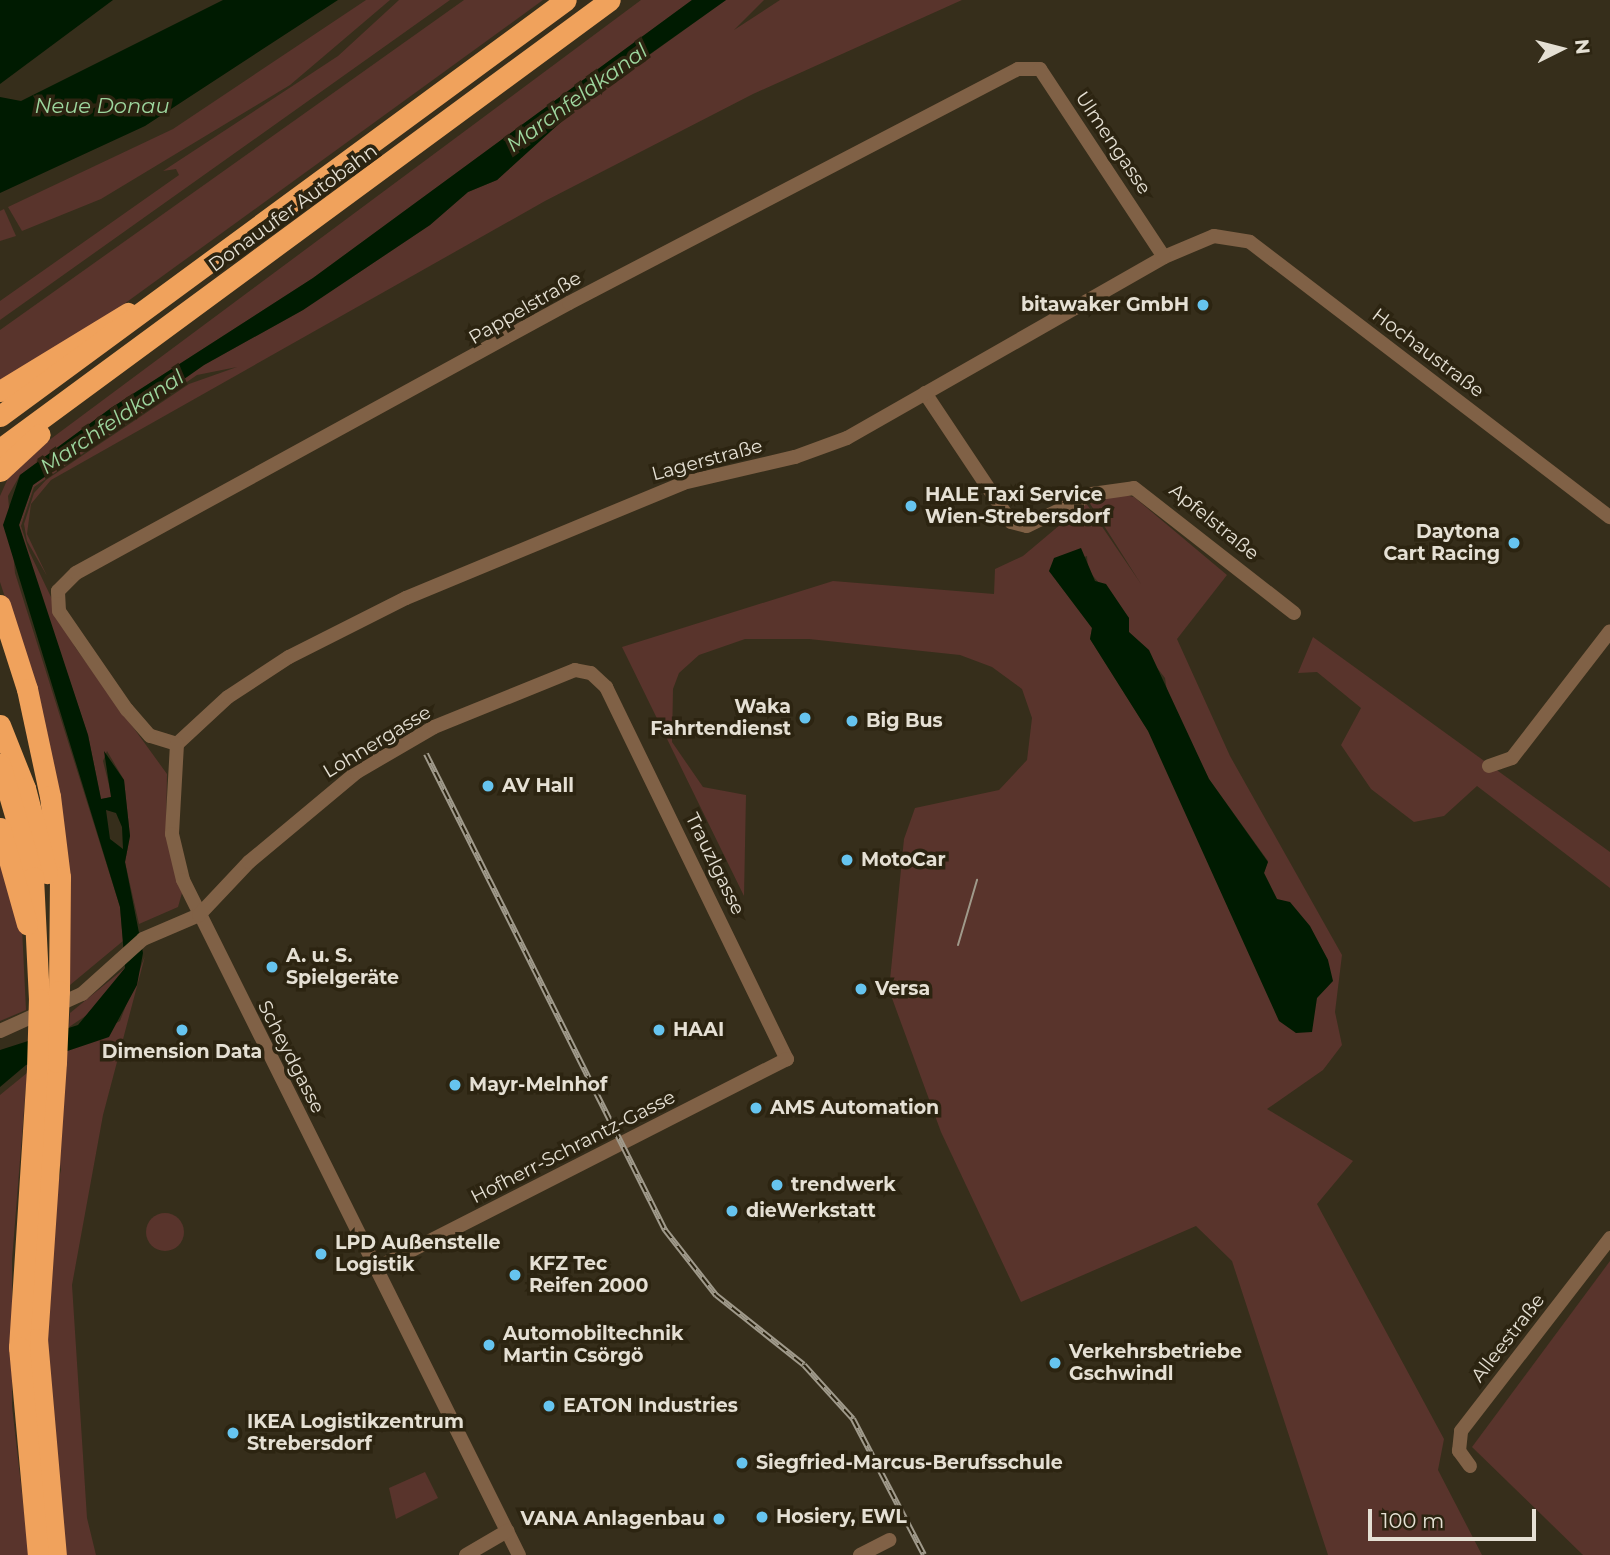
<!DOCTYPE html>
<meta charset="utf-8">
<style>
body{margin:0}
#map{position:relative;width:1610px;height:1555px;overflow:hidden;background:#362e1b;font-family:Montserrat,sans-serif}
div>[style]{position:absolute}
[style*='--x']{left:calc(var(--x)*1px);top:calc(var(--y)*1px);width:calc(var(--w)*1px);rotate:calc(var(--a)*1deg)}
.green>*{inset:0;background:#59342c}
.round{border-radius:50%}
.water>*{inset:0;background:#001b01}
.minor>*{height:14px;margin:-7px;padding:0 7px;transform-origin:7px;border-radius:7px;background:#806146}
.motorway>*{height:21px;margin:-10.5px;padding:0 10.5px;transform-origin:10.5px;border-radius:10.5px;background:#f0a25c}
.tram>*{height:2px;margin:-1px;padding:0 1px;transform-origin:1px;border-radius:1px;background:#a09a8b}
.rail>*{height:6px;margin-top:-3px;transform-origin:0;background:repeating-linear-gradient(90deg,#2c2411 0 10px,#a09a8b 0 20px);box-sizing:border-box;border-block:2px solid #a09a8b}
.motorway-bridge>*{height:21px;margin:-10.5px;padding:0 10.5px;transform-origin:10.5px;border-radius:10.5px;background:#f0a25c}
.dots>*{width:19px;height:19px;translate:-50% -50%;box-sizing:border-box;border:4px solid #2c2411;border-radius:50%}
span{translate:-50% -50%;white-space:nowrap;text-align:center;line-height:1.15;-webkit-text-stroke:7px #2c2411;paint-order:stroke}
.street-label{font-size:19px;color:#e5e0d4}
.poi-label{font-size:19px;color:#e5e0d4;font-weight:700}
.right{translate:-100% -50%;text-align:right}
.left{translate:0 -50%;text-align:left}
.water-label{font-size:21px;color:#9dd69e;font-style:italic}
.north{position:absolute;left:1526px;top:14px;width:70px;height:70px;-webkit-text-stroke:5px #2c2411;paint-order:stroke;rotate:84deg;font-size:19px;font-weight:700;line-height:28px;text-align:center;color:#e5e0d4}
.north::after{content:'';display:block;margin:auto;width:24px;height:32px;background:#e5e0d4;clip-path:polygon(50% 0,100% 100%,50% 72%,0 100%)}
.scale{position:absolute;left:1368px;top:1509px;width:168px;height:32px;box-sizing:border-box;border:4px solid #e5e0d4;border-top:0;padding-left:9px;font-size:21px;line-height:24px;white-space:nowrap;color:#e5e0d4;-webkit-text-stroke:5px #2c2411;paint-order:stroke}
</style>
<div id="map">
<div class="green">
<div style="clip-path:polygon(366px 0,390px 0,290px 85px,101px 199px,22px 231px,8px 207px,173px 129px)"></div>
<div style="clip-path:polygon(399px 0,450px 0,0 320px,0 301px,179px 175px,176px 169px,163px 171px,338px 56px)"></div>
<div style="clip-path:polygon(464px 0,543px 0,113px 312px,0 382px,0 330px)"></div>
<div style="clip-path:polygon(641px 0,692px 0,313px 278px,111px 408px,20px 475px,8px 496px,15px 573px,120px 907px,123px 941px,70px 985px,68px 877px,32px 680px,0 582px,0 496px,13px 467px)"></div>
<div style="clip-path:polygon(726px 0,764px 0,734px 30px,780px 0,962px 0,753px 94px,545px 201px,51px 480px,31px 504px,27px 534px,47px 576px,27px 541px,24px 524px,34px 493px,46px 480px,189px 384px,237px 367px,197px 375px,34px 487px,21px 526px,29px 551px,75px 647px,167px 774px,166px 830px,182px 893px,178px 907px,139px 924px,125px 862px,130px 836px,124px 780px,107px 751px,103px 761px,112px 797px,101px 799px,88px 735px,26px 551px,19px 525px,33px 485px,204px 365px,303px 310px,430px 225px,468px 192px,497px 180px,581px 104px)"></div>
<div style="clip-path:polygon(4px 209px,16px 236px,0 241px,0 211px)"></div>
<div style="clip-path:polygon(evenodd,1121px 494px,1134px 497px,1227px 575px,1177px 639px,1230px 756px,1342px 955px,1335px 1012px,1342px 1045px,1323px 1070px,1267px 1109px,1353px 1161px,1317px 1204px,1444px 1439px,1438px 1470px,1482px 1555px,1328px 1555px,1232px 1261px,1196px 1226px,1021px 1302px,941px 1132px,889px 990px,904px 839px,915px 808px,999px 790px,1027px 760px,1032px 718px,1022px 689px,992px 667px,960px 655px,809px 639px,745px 639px,699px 655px,679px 673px,673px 689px,672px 742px,703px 787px,746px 795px,744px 896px,622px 647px,833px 581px,994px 594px,995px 569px,1023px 556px,1086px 503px,1141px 584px,1089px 502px,1121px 494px,1087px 556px,1088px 570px,1129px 618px,1129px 632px,1165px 678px,1168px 698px,1209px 779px,1268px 861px,1264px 873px,1277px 899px,1309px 926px,1328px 960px,1317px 998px,1090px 639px,1092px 628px,1049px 571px,1087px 556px)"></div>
<div style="clip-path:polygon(1313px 637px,1610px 852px,1610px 888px,1477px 786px,1444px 816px,1414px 822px,1371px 789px,1341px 745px,1361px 708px,1317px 672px,1298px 673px)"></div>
<div style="clip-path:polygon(0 856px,22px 928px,26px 1010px,0 1021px)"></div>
<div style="clip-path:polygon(145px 956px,103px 1115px,72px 1285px,87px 1518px,96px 1555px,64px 1555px,46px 1399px,51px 1211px,61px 1170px,56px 1146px,66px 1050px,120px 1021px)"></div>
<div style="clip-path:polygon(125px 968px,96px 1009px,69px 1027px,70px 1013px)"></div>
<div style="clip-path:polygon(27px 1073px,12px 1260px,12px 1406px,29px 1555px,0 1555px,0 1095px)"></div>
<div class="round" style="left:146px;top:1213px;width:38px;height:38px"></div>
<div style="clip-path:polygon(1610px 1261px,1610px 1555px,1583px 1555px,1472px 1447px)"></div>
<div style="clip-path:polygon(425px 1472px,438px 1498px,396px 1519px,389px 1488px)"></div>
</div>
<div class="water">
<div style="clip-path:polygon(0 0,113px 0,0 84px)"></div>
<div style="clip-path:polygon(223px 0,338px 0,145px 126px,0 193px,0 97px,21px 101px)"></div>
<div style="clip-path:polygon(evenodd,692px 0,726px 0,584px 101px,497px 180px,468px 192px,430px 225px,303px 310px,204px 365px,33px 485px,19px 525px,88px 735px,101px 799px,111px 797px,104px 751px,124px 780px,130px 836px,125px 862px,143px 953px,137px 985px,109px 1037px,26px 1065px,0 1087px,0 1050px,78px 1025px,125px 968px,120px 907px,3px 525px,20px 475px,111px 408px,313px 278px,692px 0,106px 810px,116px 813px,122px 827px,123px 849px,110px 839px,106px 810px)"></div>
<div style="clip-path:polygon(1081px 548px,1095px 581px,1106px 584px,1129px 618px,1129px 632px,1149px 650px,1209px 779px,1268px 862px,1264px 873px,1277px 899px,1290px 902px,1310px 926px,1328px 960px,1333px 981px,1317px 998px,1312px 1032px,1296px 1033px,1279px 1021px,1148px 731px,1090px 639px,1092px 628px,1049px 571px,1054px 558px)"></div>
</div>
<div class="minor">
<div style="--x:925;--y:393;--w:155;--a:56.3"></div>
<div style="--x:1011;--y:522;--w:16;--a:14"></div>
<div style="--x:1027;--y:526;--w:72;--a:-26.2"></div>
<div style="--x:1092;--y:494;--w:42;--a:-8.1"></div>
<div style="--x:1134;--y:488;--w:203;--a:38"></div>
<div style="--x:177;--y:744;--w:69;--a:-42.7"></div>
<div style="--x:228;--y:697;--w:73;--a:-33.3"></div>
<div style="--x:289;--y:657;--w:131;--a:-26.8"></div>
<div style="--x:406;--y:598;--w:300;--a:-22.5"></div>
<div style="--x:683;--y:483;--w:115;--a:-13.1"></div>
<div style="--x:795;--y:457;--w:55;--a:-20.1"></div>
<div style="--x:847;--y:438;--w:365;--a:-29.7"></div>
<div style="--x:1164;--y:257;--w:54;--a:-22.8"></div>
<div style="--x:1214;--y:236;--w:36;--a:9"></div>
<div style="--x:1250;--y:242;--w:453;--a:37.4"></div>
<div style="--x:177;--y:744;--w:28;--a:-163"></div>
<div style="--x:150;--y:736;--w:35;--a:-131"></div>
<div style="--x:127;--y:710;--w:120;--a:-124.5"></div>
<div style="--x:59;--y:611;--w:20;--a:-93"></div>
<div style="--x:58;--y:591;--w:25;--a:-45"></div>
<div style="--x:76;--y:573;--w:562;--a:-28.71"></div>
<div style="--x:569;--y:303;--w:506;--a:-27.53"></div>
<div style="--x:1018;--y:69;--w:22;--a:0"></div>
<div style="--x:1040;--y:69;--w:225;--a:56.6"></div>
<div style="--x:177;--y:744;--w:90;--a:93.2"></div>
<div style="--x:172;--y:834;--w:47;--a:76.6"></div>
<div style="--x:183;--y:880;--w:754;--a:63.54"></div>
<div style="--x:1489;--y:766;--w:24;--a:-19"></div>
<div style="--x:1512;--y:758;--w:160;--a:-52.3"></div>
<div style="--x:0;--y:1031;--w:90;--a:-24.3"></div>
<div style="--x:82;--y:994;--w:82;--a:-42"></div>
<div style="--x:143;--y:939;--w:61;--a:-23.2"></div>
<div style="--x:199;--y:915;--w:73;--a:-46.7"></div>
<div style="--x:249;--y:862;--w:141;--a:-39.8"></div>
<div style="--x:357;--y:772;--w:89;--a:-30.3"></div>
<div style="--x:434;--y:727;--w:152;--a:-22"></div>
<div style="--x:575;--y:670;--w:16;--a:11"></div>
<div style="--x:591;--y:673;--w:21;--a:43"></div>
<div style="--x:606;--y:687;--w:414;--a:64.1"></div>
<div style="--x:787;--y:1059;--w:462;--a:153"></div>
<div style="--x:1470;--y:1466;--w:19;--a:-126"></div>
<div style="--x:1459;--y:1451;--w:20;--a:-84"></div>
<div style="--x:1461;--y:1431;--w:244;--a:-52.3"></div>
<div style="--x:466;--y:1555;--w:48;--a:-30.3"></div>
<div style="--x:860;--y:1555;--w:33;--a:-27"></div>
</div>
<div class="motorway">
<div style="--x:0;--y:391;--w:150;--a:-31.4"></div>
<div style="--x:0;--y:416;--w:702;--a:-36.32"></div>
<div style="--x:0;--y:449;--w:757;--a:-36.36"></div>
<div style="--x:0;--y:471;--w:54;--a:-42.8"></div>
<div style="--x:0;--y:605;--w:88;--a:72.2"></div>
<div style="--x:27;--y:689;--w:109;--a:77.9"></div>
<div style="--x:50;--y:796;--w:82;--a:83"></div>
<div style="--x:60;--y:877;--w:114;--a:90.5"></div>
<div style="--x:0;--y:725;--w:68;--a:68.4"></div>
<div style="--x:25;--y:788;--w:88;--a:75.5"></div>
<div style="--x:0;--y:764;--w:118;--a:73.7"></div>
<div style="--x:33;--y:877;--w:122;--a:87.2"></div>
<div style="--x:0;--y:828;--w:100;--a:74.3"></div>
<div style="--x:56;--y:1062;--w:278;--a:93.9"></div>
<div style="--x:37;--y:1339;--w:217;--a:85"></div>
<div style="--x:37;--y:1069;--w:279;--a:93.7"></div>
<div style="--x:19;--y:1347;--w:209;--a:84.8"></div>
</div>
<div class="tram">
<div style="--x:958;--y:945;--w:68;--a:-73.7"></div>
</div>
<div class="rail">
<div style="--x:426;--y:754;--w:533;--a:63.34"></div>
<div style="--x:665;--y:1230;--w:83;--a:51.9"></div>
<div style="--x:716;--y:1295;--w:112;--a:38.5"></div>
<div style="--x:804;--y:1365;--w:73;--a:47.8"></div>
<div style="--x:853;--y:1419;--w:153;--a:62.4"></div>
</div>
<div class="motorway-bridge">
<div style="--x:56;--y:1062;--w:71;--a:-87.6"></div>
<div style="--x:37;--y:1069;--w:70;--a:-88.4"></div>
</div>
<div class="dots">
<div style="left:1203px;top:305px;background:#66c4ef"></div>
<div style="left:911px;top:506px;background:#66c4ef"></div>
<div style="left:1514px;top:543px;background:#66c4ef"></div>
<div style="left:805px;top:718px;background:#66c4ef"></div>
<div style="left:852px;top:721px;background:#66c4ef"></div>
<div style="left:488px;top:786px;background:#66c4ef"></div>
<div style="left:847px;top:860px;background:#66c4ef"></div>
<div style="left:272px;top:967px;background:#66c4ef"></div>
<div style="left:861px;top:989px;background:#66c4ef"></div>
<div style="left:182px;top:1030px;background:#66c4ef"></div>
<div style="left:659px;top:1030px;background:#66c4ef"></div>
<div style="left:455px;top:1085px;background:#66c4ef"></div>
<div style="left:756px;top:1108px;background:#66c4ef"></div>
<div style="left:777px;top:1185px;background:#66c4ef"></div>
<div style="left:732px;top:1211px;background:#66c4ef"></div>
<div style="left:321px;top:1254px;background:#66c4ef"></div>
<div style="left:515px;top:1275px;background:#66c4ef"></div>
<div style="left:489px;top:1345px;background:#66c4ef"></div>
<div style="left:1055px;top:1363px;background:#66c4ef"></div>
<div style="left:549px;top:1406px;background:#66c4ef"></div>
<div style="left:233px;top:1433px;background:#66c4ef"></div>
<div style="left:742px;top:1463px;background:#66c4ef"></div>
<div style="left:762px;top:1517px;background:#66c4ef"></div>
<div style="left:719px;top:1519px;background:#66c4ef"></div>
</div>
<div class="street-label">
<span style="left:1113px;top:143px;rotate:56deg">Ulmengasse</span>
<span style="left:293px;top:208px;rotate:-36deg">Donauufer Autobahn</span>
<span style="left:525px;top:308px;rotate:-30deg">Pappelstraße</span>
<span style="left:1428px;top:353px;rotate:37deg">Hochaustraße</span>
<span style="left:707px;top:460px;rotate:-15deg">Lagerstraße</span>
<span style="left:1214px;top:522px;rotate:39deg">Apfelstraße</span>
<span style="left:377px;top:742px;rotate:-31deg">Lohnergasse</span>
<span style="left:715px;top:864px;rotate:64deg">Trauzlgasse</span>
<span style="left:291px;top:1057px;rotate:63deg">Scheydgasse</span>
<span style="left:573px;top:1147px;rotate:-27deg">Hofherr-Schrantz-Gasse</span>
<span style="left:1508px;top:1338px;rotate:-52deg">Alleestraße</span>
</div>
<div class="poi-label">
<span class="right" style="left:1189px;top:305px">bitawaker GmbH</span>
<span class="left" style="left:925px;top:506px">HALE Taxi Service<br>Wien-Strebersdorf</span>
<span class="right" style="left:1500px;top:543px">Daytona<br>Cart Racing</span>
<span class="right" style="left:791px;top:718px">Waka<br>Fahrtendienst</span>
<span class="left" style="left:866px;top:721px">Big Bus</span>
<span class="left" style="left:502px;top:786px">AV Hall</span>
<span class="left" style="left:861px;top:860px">MotoCar</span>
<span class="left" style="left:286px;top:967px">A. u. S.<br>Spielgeräte</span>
<span class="left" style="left:875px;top:989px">Versa</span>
<span class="left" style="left:673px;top:1030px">HAAI</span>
<span style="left:182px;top:1052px">Dimension Data</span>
<span class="left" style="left:469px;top:1085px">Mayr-Melnhof</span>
<span class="left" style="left:770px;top:1108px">AMS Automation</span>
<span class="left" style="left:791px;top:1185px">trendwerk</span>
<span class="left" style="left:746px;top:1211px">dieWerkstatt</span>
<span class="left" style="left:335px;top:1254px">LPD Außenstelle<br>Logistik</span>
<span class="left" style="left:529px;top:1275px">KFZ Tec<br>Reifen 2000</span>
<span class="left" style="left:503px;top:1345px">Automobiltechnik<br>Martin Csörgö</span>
<span class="left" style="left:1069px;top:1363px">Verkehrsbetriebe<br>Gschwindl</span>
<span class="left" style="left:563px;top:1406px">EATON Industries</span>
<span class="left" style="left:247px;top:1433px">IKEA Logistikzentrum<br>Strebersdorf</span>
<span class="left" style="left:756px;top:1463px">Siegfried-Marcus-Berufsschule</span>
<span class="left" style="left:776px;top:1517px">Hosiery, EWL</span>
<span class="right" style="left:705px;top:1519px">VANA Anlagenbau</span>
</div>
<div class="water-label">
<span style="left:577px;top:98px;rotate:-36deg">Marchfeldkanal</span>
<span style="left:102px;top:106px">Neue Donau</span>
<span style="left:112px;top:422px;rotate:-34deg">Marchfeldkanal</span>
</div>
<div class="north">N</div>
<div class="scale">100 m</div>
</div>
